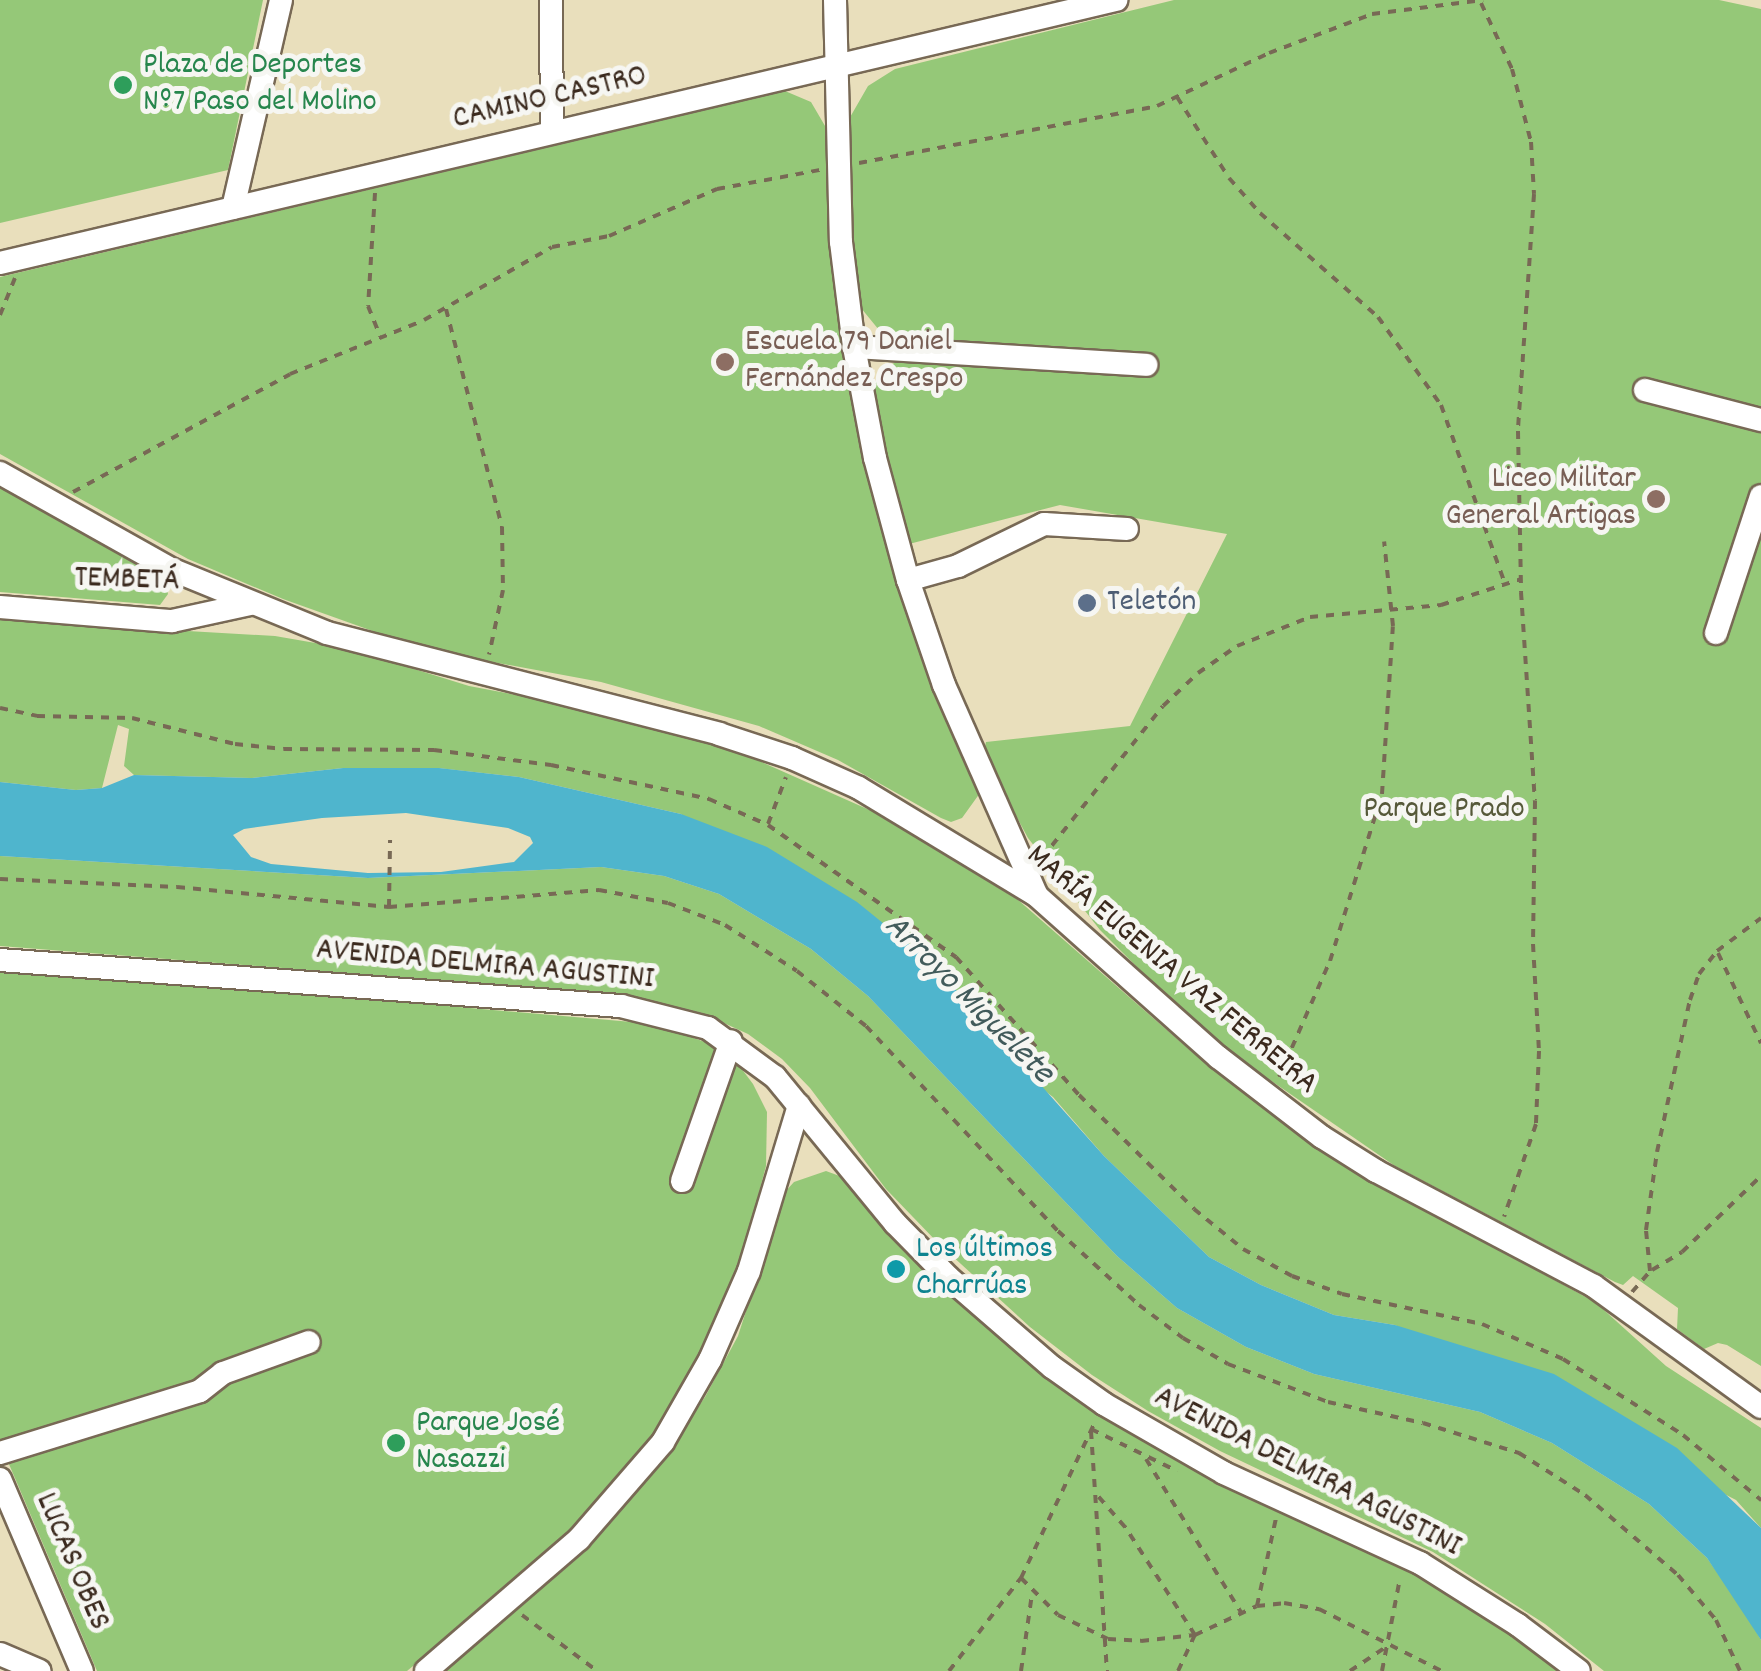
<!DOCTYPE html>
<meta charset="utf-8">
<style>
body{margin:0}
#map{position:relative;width:1761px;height:1671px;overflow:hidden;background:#e9dfbc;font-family:Dekko,sans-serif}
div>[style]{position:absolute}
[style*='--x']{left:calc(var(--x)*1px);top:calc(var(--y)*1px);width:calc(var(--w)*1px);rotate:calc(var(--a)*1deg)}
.green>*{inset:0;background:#95c878}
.water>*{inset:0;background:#4fb5cd}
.path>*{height:4px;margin-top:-2px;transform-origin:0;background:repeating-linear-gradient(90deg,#786955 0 8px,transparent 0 16px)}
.roads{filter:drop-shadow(2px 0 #786955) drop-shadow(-2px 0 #786955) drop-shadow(0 2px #786955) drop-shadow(0 -2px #786955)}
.minor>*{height:22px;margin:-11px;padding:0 11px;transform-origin:11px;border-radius:11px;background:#fff}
.dots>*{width:28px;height:28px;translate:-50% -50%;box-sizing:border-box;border:5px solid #f6f6f2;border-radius:50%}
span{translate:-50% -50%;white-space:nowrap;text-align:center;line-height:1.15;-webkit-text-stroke:10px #f6f6f2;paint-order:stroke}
.leisure-label{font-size:32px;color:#27864d}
.left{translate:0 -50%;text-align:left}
.street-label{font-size:32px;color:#3b2a1e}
.education-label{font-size:32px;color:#785e54}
.right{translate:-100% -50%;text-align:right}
.service-label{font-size:32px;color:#4e5e75}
.park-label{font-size:32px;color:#565939}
.culture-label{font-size:32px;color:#0d838f}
.water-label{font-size:35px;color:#425b5b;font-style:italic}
</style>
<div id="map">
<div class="green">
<div style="clip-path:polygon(0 0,263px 0,228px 170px,0 223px)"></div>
<div style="clip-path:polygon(1174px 0,1719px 0,1761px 9px,1761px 1366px,1727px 1345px,1718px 1343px,1704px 1349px,1677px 1329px,1678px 1308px,1633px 1276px,1623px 1285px,1615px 1282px,1395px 1166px,1232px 1054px,1183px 1013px,1100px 930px,1028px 838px,983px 755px,986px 742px,1130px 726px,1227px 534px,1060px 505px,909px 544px,887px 466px,873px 386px,883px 368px,901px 360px,902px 341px,879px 330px,861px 308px,852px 245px,849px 119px,868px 86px,895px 69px)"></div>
<div style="clip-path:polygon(785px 91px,811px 102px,828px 131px,845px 345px,980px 793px,962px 818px,951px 822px,941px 818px,838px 760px,759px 726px,601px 682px,423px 649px,283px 599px,188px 559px,0 454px,0 277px)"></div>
<div style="clip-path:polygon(0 481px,165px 581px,168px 594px,160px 605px,0 592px)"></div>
<div style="clip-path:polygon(0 620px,275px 636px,350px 649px,469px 686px,585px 708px,739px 752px,874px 812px,1017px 899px,1192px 1052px,1309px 1141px,1375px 1183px,1595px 1302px,1666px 1366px,1761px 1428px,1761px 1528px,1736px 1500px,1395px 1325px,1334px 1315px,1261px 1285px,1209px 1257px,1104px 1156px,1053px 1097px,681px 814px,519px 777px,438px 768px,343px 768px,252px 778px,134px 775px,124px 766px,129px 729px,118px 725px,102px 788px,76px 790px,0 782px)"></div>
<div style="clip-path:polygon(0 856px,368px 878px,601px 867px,664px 876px,719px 894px,811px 949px,868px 996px,1117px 1256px,1177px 1308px,1246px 1347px,1314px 1374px,1480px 1412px,1552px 1443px,1649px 1504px,1707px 1558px,1745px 1612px,1761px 1640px,1761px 1671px,1604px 1671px,1545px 1624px,1433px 1552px,1220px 1451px,1148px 1411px,1092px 1375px,1030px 1327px,938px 1243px,886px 1189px,810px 1088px,782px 1059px,748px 1034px,702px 1013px,628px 995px,0 946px)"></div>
<div style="clip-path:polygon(0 967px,655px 1024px,716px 1046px,735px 1060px,753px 1084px,767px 1112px,766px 1166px,740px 1265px,690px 1379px,650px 1440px,554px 1549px,407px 1671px,97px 1671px,0 1443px)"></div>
<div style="clip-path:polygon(826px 1171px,845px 1178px,1050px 1373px,1408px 1564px,1569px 1671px,440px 1671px,573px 1557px,668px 1451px,705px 1397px,738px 1336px,784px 1193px,794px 1182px)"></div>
</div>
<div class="water">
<div style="clip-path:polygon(evenodd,343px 768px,439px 768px,519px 777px,681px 814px,767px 847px,857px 902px,931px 962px,1104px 1156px,1209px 1257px,1261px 1285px,1334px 1315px,1395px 1325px,1554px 1374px,1677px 1448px,1761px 1528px,1761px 1640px,1707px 1558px,1649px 1504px,1552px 1443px,1480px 1412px,1314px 1374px,1246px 1347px,1177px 1308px,1117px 1256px,868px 996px,811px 949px,719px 894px,664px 876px,601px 867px,368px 878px,0 856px,0 782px,76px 790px,102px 788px,134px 775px,252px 778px,343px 768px,406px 813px,508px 828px,530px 837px,533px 843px,514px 862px,441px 872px,368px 873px,271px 864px,251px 857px,233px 835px,244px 829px,322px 818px,406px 813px)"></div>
</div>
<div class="path">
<div style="--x:1481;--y:3;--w:73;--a:64.8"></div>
<div style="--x:1512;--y:69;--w:75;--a:75.4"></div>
<div style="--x:1531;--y:142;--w:52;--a:86.7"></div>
<div style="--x:1534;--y:194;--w:238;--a:93.9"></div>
<div style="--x:1518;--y:431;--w:161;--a:88.9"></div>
<div style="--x:1521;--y:592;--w:209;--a:86.2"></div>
<div style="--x:1535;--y:801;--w:143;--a:90.8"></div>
<div style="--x:1533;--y:944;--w:107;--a:86.8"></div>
<div style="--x:1539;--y:1051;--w:73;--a:92.4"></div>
<div style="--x:1536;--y:1124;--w:98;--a:109"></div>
<div style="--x:1177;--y:97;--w:96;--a:57.3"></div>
<div style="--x:1229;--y:178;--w:47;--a:48.5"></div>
<div style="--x:1260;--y:213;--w:157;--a:41.4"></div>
<div style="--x:1378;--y:317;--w:108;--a:54.4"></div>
<div style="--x:1441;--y:405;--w:190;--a:70.3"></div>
<div style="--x:859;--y:163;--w:303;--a:-10.8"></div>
<div style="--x:1157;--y:106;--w:124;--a:-25.3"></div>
<div style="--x:1269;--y:53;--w:110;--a:-20.7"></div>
<div style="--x:1372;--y:14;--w:112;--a:-7.2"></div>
<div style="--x:375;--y:193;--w:113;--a:93.5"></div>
<div style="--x:368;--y:306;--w:32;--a:68"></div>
<div style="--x:446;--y:309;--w:225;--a:75.6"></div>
<div style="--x:502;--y:527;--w:63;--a:89.1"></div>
<div style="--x:503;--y:590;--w:66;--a:102.2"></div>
<div style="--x:0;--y:315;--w:40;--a:-68"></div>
<div style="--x:73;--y:492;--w:247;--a:-28.5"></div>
<div style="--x:290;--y:374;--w:144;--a:-21.9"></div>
<div style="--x:424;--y:320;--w:147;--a:-29.7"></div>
<div style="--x:552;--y:247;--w:58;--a:-10.9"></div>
<div style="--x:609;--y:236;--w:118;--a:-23.5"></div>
<div style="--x:717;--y:189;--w:105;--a:-10.5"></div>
<div style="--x:0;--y:708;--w:38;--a:12"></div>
<div style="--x:37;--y:716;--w:95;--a:1.2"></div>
<div style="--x:132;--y:718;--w:106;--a:14.2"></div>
<div style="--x:235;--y:744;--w:49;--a:5.8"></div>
<div style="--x:284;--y:749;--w:150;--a:0.4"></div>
<div style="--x:434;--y:750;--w:118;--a:7.3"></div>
<div style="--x:551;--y:765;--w:162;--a:12.1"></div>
<div style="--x:709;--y:799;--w:64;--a:23.8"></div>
<div style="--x:768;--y:825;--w:230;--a:35.1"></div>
<div style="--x:956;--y:957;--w:185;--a:48.3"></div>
<div style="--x:1079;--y:1095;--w:162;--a:44.7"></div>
<div style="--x:1194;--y:1209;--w:63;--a:39.2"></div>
<div style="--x:1243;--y:1249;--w:56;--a:28.9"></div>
<div style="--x:1292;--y:1276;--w:53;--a:19.8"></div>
<div style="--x:1342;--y:1294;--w:143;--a:12.1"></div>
<div style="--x:1482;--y:1324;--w:88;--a:23.4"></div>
<div style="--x:1563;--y:1359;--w:142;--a:32.3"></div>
<div style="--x:1683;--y:1435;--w:102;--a:39.8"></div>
<div style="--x:768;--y:824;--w:50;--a:-69"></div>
<div style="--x:1042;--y:858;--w:194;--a:-51.5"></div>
<div style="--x:1163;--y:706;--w:48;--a:-43.3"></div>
<div style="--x:1198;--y:673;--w:47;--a:-34.7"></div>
<div style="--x:1237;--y:646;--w:79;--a:-21.7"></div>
<div style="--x:1310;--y:617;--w:132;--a:-5.2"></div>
<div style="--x:1441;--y:605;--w:84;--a:-18"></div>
<div style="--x:0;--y:879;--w:177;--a:2.6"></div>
<div style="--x:177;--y:887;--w:213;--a:5.4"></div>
<div style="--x:389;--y:907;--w:211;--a:-4.6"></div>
<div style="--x:599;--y:890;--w:70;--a:10.7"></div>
<div style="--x:668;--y:903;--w:61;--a:21.1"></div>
<div style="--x:725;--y:925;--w:85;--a:32.6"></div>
<div style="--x:797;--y:971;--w:88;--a:38.6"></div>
<div style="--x:866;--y:1026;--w:281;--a:46.9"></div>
<div style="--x:1058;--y:1231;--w:110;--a:42.4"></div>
<div style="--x:1139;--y:1305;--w:55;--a:36.9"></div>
<div style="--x:1183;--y:1338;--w:52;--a:30"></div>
<div style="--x:1228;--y:1364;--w:107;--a:20.8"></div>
<div style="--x:1328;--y:1402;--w:97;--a:12.5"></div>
<div style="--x:1423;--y:1423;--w:101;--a:17.4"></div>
<div style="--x:1519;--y:1453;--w:78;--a:32.5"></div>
<div style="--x:1585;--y:1495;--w:123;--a:40.7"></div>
<div style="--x:1678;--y:1575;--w:59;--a:49.8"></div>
<div style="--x:1716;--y:1620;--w:56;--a:64.8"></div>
<div style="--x:389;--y:907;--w:67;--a:-89.1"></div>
<div style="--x:1718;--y:953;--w:100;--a:64.5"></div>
<div style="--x:1279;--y:1077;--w:127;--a:-66.3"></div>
<div style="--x:1330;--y:961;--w:175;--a:-72.7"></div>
<div style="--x:1382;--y:794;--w:168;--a:-86.3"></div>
<div style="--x:1393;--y:626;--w:85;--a:-96"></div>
<div style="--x:1652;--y:1270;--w:35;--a:-31"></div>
<div style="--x:1682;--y:1252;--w:110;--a:-43.9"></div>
<div style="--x:1632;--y:1292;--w:28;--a:-49"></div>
<div style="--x:1650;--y:1271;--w:41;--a:-95.6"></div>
<div style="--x:1646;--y:1230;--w:79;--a:-82"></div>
<div style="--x:1657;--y:1152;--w:156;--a:-77.8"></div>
<div style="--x:1690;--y:1000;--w:28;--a:-71"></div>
<div style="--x:1699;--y:974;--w:29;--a:-52"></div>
<div style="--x:1717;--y:951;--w:55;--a:-36.9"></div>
<div style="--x:1091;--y:1429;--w:96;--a:26"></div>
<div style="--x:1091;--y:1431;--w:241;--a:86.2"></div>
<div style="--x:1146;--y:1459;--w:180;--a:58.2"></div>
<div style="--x:1021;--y:1578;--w:52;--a:45"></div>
<div style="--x:1058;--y:1615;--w:55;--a:25.6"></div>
<div style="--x:1108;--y:1639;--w:33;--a:3"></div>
<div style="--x:1141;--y:1641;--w:54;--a:-6.3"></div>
<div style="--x:1195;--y:1635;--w:129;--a:-122.9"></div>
<div style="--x:1125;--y:1527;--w:41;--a:-131.1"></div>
<div style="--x:1257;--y:1606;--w:90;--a:-77.8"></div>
<div style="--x:522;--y:1615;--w:94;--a:36.7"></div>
<div style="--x:949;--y:1671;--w:118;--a:-52.3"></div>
<div style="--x:1021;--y:1578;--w:173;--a:-64.6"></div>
<div style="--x:1021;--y:1671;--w:78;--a:-81.9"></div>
<div style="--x:1178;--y:1671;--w:40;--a:-65"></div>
<div style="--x:1195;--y:1635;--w:68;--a:-25.1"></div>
<div style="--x:1257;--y:1606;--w:27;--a:-6"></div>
<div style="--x:1284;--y:1603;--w:36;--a:10"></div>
<div style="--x:1319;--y:1609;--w:138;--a:26.8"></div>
<div style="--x:1350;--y:1671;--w:47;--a:-33.7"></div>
<div style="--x:1382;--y:1671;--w:95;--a:-79"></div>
</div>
<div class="roads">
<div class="minor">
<div style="--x:551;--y:0;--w:131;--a:89.6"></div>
<div style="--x:835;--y:0;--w:242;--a:88.6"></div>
<div style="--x:841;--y:242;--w:106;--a:82.9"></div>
<div style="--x:854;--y:347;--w:113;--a:79.3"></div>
<div style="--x:875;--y:458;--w:126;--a:74.9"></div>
<div style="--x:908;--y:580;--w:111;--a:71.1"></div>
<div style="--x:944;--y:685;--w:228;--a:66.2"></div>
<div style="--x:233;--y:208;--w:213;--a:-77"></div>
<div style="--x:0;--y:263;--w:1147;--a:-13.26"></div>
<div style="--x:854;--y:347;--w:293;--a:3.5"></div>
<div style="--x:1645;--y:390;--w:120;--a:14.5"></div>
<div style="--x:0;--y:473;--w:198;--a:29.3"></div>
<div style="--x:173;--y:570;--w:166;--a:22.2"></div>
<div style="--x:327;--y:633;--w:405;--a:14.4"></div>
<div style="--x:719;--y:734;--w:77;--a:18.2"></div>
<div style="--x:792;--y:758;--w:73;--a:24.1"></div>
<div style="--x:859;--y:788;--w:207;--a:31.2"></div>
<div style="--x:1036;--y:895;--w:244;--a:41.7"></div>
<div style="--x:1218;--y:1057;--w:131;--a:37.6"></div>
<div style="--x:1322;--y:1137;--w:64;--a:32.2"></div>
<div style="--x:1376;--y:1171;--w:246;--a:27.8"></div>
<div style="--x:1594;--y:1286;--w:206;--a:35.9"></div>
<div style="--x:908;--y:580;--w:52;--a:-15.6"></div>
<div style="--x:958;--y:566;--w:96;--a:-26"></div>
<div style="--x:1044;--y:524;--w:83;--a:3.4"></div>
<div style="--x:0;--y:607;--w:173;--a:4.7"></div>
<div style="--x:172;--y:621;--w:80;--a:-12.3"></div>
<div style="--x:1716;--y:633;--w:144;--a:-71.8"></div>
<div style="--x:0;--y:960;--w:623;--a:4.24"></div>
<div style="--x:621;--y:1006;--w:90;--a:14.2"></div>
<div style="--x:708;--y:1028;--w:83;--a:36.2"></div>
<div style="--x:775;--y:1077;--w:189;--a:50.6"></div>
<div style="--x:895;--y:1223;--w:76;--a:45.5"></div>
<div style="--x:948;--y:1277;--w:138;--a:40.9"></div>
<div style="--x:1052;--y:1367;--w:64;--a:35.4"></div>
<div style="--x:1104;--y:1404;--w:138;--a:29.9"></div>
<div style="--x:1224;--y:1473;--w:216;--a:24.7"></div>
<div style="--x:1420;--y:1563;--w:116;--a:32.3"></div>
<div style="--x:1518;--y:1625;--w:76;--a:37"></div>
<div style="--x:682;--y:1181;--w:148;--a:-70.7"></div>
<div style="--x:0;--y:1453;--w:209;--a:-17.2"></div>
<div style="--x:200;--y:1391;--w:29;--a:-38"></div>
<div style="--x:223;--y:1373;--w:91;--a:-19.8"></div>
<div style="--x:0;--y:1479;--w:209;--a:66.9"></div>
<div style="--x:0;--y:1654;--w:43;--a:23"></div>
<div style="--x:426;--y:1671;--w:202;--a:-40.8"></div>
<div style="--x:579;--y:1539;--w:128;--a:-49.1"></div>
<div style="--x:663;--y:1442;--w:95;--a:-60.2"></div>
<div style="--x:710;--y:1360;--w:97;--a:-66.3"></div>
<div style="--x:749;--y:1271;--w:173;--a:-73.2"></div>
</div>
</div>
<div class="dots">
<div style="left:123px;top:85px;background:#2e9e5b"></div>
<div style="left:725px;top:362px;background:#8d6e63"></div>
<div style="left:1656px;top:499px;background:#8d6e63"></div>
<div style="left:1087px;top:603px;background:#5c6f8a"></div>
<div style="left:896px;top:1269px;background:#0f9aa8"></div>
<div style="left:396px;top:1443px;background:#2e9e5b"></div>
</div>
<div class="leisure-label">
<span class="left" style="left:143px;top:85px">Plaza de Deportes<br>Nº7 Paso del Molino</span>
<span class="left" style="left:416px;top:1443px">Parque José<br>Nasazzi</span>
</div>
<div class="street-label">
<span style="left:550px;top:99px;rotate:-13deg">CAMINO CASTRO</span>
<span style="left:127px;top:581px;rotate:2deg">TEMBETÁ</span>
<span style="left:485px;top:966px;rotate:5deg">AVENIDA DELMIRA AGUSTINI</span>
<span style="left:1171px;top:971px;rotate:40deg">MARÍA EUGENIA VAZ FERREIRA</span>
<span style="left:1307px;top:1473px;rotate:27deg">AVENIDA DELMIRA AGUSTINI</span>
<span style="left:71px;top:1562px;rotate:67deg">LUCAS OBES</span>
</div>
<div class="education-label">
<span class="left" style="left:745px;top:362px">Escuela 79 Daniel<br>Fernández Crespo</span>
<span class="right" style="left:1636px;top:499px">Liceo Militar<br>General Artigas</span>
</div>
<div class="service-label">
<span class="left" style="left:1107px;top:603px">Teletón</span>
</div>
<div class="park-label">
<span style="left:1444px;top:810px">Parque Prado</span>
</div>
<div class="culture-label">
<span class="left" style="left:916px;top:1269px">Los últimos<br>Charrúas</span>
</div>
<div class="water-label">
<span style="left:968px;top:1000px;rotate:45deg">Arroyo Miguelete</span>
</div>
</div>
